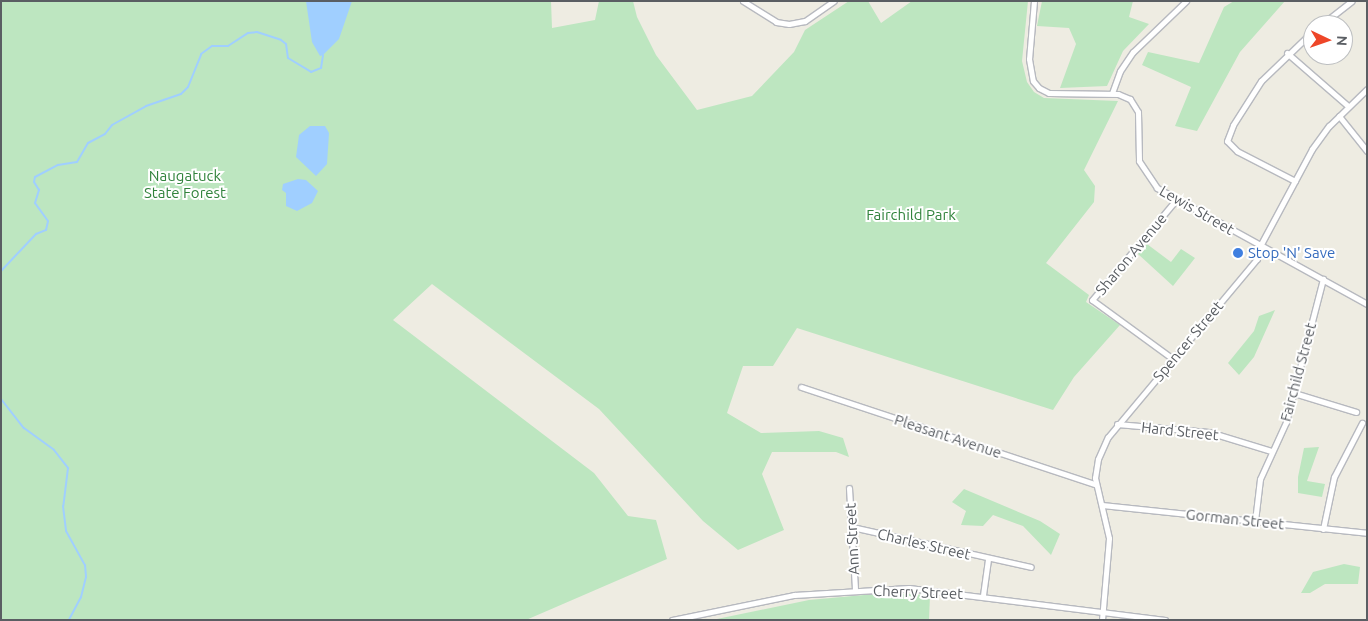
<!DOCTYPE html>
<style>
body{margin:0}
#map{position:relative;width:1368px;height:621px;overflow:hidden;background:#eeece2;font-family:Ubuntu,sans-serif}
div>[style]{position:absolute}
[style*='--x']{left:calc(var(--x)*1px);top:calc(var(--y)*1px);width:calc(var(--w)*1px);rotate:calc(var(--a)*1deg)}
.green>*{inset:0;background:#bde6c0}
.water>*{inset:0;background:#a0cfff}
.stream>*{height:2px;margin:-1px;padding:0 1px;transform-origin:1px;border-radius:1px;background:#a0cfff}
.roads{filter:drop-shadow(1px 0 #b7b9bf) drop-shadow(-1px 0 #b7b9bf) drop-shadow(0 1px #b7b9bf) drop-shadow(0 -1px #b7b9bf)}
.street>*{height:5px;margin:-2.5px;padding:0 2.5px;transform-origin:2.5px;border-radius:2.5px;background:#fff}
.dots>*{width:14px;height:14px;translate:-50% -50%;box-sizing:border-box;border:2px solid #fff;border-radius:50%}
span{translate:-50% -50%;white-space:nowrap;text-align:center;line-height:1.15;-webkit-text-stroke:4px #fff;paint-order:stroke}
.park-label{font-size:15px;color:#31833c}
.street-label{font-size:15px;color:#5a5e63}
.shop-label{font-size:15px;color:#366cbe}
.left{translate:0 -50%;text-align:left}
.frame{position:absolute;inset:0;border:2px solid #5a5e63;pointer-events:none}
.north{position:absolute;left:1303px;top:15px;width:50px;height:50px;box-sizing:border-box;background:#fff;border:1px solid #bdbfc1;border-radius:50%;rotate:93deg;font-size:14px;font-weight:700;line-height:20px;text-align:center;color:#5a5e63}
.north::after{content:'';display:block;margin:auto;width:18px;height:22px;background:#ee4628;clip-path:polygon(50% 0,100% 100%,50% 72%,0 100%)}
</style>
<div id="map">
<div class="green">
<div style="clip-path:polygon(1px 1px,551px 1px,552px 28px,595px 20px,599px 1px,633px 1px,637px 17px,656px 55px,697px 110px,752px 96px,794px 52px,805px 30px,849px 1px,868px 1px,881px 23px,912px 1px,1028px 1px,1022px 61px,1027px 82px,1034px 92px,1044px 98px,1118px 101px,1084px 170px,1095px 186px,1094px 202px,1046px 263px,1089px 295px,1086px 302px,1120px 325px,1074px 377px,1053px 410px,797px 328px,773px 366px,743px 366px,727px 413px,761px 433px,819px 431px,843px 438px,849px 457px,836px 452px,772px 452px,762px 474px,784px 530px,738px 550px,703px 521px,599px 409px,432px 284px,393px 320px,594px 473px,628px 516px,656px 520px,667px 559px,526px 620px,1px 620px)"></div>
<div style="clip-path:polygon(1042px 1px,1133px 1px,1129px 17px,1149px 24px,1123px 51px,1107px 86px,1060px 88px,1076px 44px,1069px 28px,1037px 26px)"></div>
<div style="clip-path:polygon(1234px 1px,1285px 1px,1240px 52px,1197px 131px,1175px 126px,1191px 87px,1142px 65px,1148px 52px,1199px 63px,1224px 7px)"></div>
<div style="clip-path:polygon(1147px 244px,1171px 262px,1181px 249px,1195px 258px,1173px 286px,1138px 254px)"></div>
<div style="clip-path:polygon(1275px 310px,1254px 357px,1239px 375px,1228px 363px,1254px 331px,1259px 316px)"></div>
<div style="clip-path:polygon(1319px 447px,1307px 481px,1325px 484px,1322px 497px,1298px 493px,1298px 477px,1304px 448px)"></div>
<div style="clip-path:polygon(964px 489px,1040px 521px,1060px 534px,1051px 555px,1023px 526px,993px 515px,983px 526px,961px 525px,966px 511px,952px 502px)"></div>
<div style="clip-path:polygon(1344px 564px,1360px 567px,1358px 584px,1325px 584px,1310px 593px,1301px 593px,1313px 572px)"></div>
<div style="clip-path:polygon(886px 593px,930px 595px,929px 620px,712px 620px,809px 600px)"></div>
</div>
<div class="water">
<div style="clip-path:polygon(306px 1px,352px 1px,339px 39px,323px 55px,320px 56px,312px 42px)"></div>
<div style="clip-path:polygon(310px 126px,325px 126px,329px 133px,327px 164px,316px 176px,296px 157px,299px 135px)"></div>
<div style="clip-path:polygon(298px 179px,306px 180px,318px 191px,312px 203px,297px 211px,286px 206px,286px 193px,282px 190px,283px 184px)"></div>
</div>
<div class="stream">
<div style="--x:1;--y:271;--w:51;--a:-46.6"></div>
<div style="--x:36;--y:234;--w:11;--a:-22"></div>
<div style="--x:46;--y:230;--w:9;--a:-77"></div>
<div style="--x:48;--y:221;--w:22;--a:-126"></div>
<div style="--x:35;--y:203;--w:14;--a:-73"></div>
<div style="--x:39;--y:190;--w:9;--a:-122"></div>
<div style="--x:34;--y:182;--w:5;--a:-79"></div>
<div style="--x:35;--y:177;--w:26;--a:-28"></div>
<div style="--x:58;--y:165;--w:19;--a:-9"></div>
<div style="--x:77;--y:162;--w:22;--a:-60"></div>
<div style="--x:88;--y:143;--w:19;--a:-28"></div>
<div style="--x:105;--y:134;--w:11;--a:-52"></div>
<div style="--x:112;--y:125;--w:39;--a:-29"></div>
<div style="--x:146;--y:106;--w:37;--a:-19"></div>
<div style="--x:181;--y:94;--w:10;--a:-45"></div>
<div style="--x:188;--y:87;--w:35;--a:-68"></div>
<div style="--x:201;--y:54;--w:14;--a:-36"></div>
<div style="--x:212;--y:46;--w:16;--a:0"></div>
<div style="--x:228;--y:46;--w:24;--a:-33"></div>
<div style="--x:248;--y:33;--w:9;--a:-6"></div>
<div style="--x:257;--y:32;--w:25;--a:18"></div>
<div style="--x:281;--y:40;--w:6;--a:39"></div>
<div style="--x:286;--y:44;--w:14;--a:82"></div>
<div style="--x:288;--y:58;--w:27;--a:31"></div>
<div style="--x:311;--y:72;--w:11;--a:-22"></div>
<div style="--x:321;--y:68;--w:13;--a:-81"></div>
<div style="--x:1;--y:399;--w:37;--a:52"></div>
<div style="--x:24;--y:428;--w:37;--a:36"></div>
<div style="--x:54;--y:450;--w:23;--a:52"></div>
<div style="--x:68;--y:468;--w:38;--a:97"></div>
<div style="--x:63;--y:506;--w:25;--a:83"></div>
<div style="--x:66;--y:531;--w:39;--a:61"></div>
<div style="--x:85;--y:565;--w:12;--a:85"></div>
<div style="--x:86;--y:577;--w:21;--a:104"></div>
<div style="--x:81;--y:597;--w:26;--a:118"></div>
</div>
<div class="roads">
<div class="street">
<div style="--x:743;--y:1;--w:39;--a:32"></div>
<div style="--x:776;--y:22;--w:13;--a:9"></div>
<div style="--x:789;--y:24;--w:16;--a:-11"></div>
<div style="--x:805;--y:21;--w:35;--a:-35"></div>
<div style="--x:1034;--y:1;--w:58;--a:94.9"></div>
<div style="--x:1029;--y:59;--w:22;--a:80"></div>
<div style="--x:1033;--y:81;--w:9;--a:49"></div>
<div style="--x:1039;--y:88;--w:11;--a:27"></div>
<div style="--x:1049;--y:93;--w:69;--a:0.8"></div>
<div style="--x:1118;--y:94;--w:13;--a:23"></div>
<div style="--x:1130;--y:99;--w:15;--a:58"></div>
<div style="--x:1138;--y:112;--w:49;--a:88.8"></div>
<div style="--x:1139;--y:161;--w:32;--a:56"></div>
<div style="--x:1157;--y:188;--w:240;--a:28.9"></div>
<div style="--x:1321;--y:25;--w:39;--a:-38"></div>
<div style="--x:1287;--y:53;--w:81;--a:41"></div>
<div style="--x:1112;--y:93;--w:23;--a:-70"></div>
<div style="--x:1120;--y:71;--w:23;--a:-56"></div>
<div style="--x:1133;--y:52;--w:74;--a:-43.9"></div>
<div style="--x:1339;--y:116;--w:45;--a:51.3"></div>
<div style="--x:1295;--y:181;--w:65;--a:-152.7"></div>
<div style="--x:1237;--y:151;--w:14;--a:-135"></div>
<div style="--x:1227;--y:141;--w:17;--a:-69"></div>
<div style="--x:1233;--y:125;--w:52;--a:-57.5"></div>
<div style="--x:1261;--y:81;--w:72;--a:-43.9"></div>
<div style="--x:1173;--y:359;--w:100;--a:-143.9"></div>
<div style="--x:1092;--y:300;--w:131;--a:-50"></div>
<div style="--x:801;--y:387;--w:310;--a:18.3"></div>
<div style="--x:1294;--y:393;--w:65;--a:17"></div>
<div style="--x:1117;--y:424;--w:92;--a:5"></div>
<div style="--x:1209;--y:432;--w:65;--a:17"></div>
<div style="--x:849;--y:488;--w:102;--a:86.6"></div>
<div style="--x:1102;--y:505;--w:266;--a:6"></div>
<div style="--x:1255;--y:521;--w:42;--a:-83.2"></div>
<div style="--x:1260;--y:479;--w:63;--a:-65.5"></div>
<div style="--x:1286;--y:422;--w:148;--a:-75.5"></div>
<div style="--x:852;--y:527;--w:183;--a:12.6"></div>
<div style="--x:1323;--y:529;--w:53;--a:-78.1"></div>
<div style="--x:1334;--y:477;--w:61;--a:-62.6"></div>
<div style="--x:983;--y:595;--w:37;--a:-82"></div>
<div style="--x:672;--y:620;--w:125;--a:-11.6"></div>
<div style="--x:794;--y:595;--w:115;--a:-3.5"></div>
<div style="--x:909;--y:588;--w:258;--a:7.1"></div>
<div style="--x:1102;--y:620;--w:82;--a:-85.1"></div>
<div style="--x:1109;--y:538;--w:62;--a:-103.1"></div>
<div style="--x:1095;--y:478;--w:19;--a:-81"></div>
<div style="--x:1098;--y:459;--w:24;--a:-66"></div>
<div style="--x:1108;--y:437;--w:232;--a:-50.1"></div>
<div style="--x:1257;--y:259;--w:13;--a:-77"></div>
<div style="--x:1260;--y:246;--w:110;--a:-61.8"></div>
<div style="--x:1312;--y:149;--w:29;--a:-54"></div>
<div style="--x:1329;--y:126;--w:53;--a:-44.2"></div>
</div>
</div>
<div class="dots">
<div style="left:1238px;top:253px;background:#3f7fe0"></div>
</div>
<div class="park-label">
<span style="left:185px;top:184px">Naugatuck<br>State Forest</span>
<span style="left:911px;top:215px">Fairchild Park</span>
</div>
<div class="street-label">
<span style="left:1197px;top:210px;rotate:30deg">Lewis Street</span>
<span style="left:1131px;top:254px;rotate:-50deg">Sharon Avenue</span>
<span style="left:1188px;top:341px;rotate:-50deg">Spencer Street</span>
<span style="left:1298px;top:372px;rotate:-75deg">Fairchild Street</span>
<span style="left:1180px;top:431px;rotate:6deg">Hard Street</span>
<span style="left:948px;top:436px;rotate:18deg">Pleasant Avenue</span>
<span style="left:1235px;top:519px;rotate:6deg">Gorman Street</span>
<span style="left:852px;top:539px;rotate:-93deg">Ann Street</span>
<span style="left:924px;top:544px;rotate:13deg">Charles Street</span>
<span style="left:918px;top:592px;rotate:2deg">Cherry Street</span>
</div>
<div class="shop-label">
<span class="left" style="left:1248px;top:253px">Stop 'N' Save</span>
</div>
<div class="frame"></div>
<div class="north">N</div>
</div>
